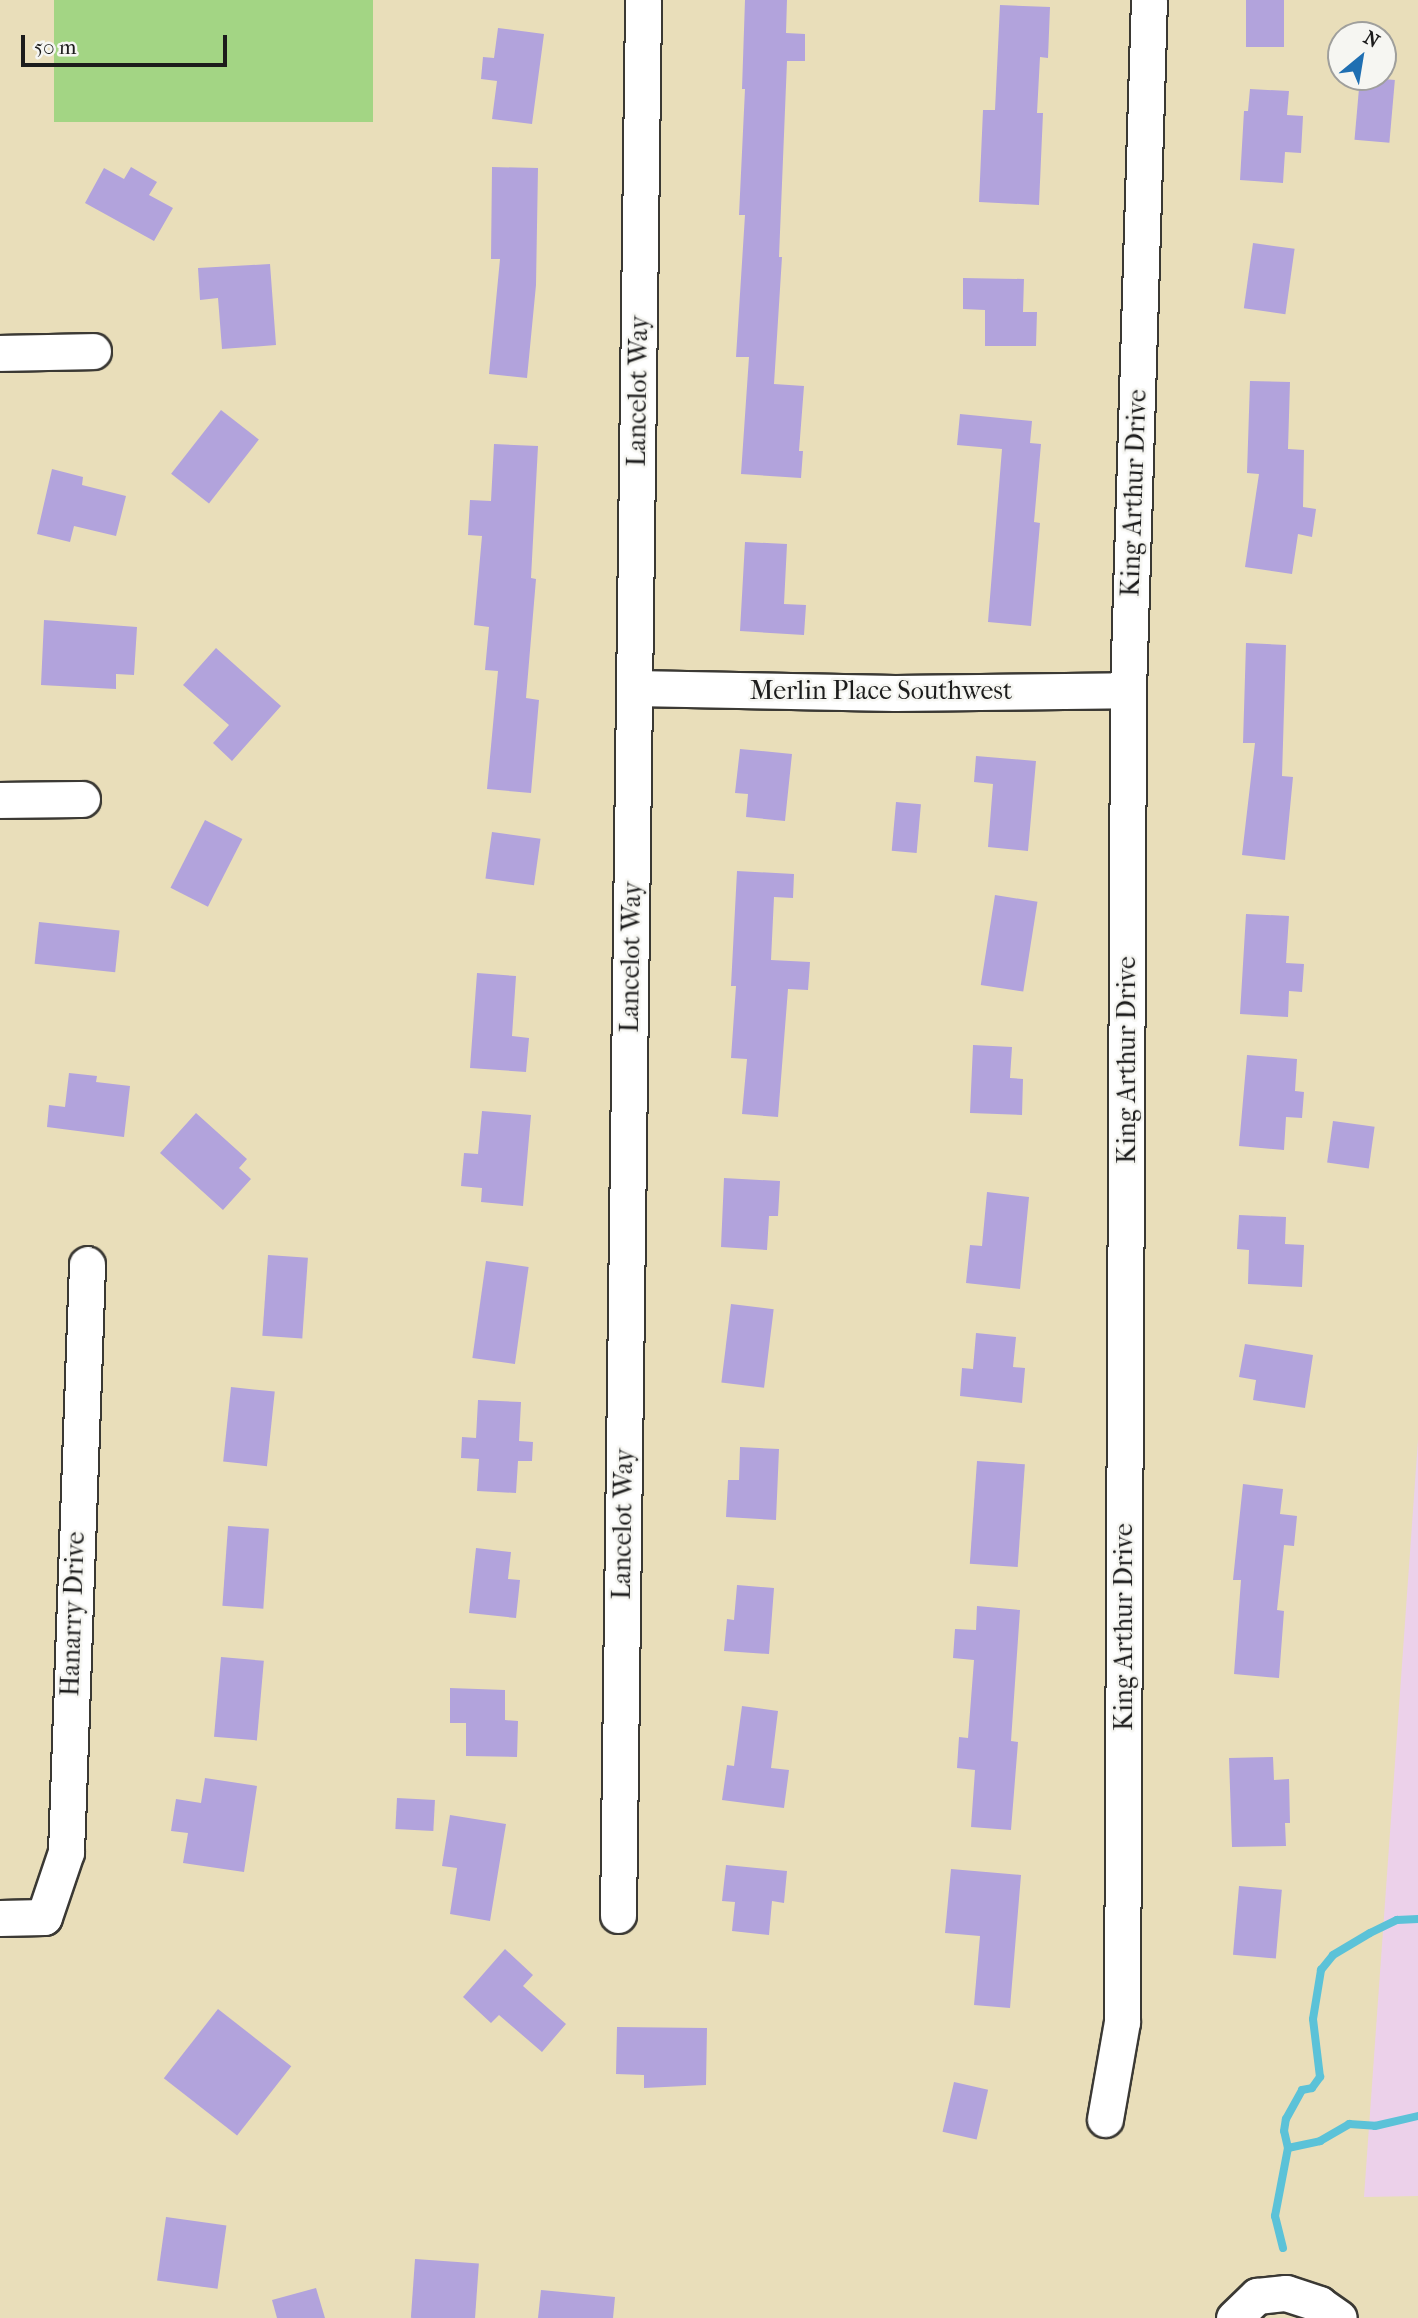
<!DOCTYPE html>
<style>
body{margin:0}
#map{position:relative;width:1418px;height:2318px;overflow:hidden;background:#e9deba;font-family:"IM FELL French Canon",serif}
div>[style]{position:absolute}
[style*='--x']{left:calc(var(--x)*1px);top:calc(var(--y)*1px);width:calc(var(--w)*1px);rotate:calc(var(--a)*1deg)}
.built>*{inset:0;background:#ecd1ea}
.green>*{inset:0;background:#a3d584;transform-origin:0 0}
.stream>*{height:8px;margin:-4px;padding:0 4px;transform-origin:4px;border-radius:4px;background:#5bc2d8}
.building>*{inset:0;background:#b2a3dc;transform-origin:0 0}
.roads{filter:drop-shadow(2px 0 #3b3934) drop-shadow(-2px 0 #3b3934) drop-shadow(0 2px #3b3934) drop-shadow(0 -2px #3b3934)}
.minor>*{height:35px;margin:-17.5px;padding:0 17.5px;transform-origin:17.5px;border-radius:17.5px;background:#fff}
span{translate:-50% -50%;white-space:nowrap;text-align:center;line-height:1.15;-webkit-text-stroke:5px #f6f6f2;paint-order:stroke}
.street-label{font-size:26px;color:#1c1c1c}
.north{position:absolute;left:1327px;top:21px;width:70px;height:70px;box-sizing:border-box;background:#f6f6f2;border:2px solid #9f9f9c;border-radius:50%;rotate:30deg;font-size:19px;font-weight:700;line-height:28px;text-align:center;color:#1c1c1c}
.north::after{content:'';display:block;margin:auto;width:24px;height:32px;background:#1f6fb2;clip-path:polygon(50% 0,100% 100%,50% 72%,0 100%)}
.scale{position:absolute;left:21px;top:35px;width:206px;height:32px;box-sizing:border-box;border:4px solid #1c1c1c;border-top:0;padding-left:9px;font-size:21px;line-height:24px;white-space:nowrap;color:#1c1c1c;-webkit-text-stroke:5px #f6f6f2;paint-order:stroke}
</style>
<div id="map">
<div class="built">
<div style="clip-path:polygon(1418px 1440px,1418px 2196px,1364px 2197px)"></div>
</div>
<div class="green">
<div style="left:54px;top:0;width:319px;height:122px"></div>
</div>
<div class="stream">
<div style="--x:1288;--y:2148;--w:33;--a:-12"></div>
<div style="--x:1320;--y:2141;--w:34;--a:-30"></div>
<div style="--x:1349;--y:2124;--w:26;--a:4"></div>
<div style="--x:1375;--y:2126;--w:44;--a:-13.1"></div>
<div style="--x:1283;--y:2248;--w:33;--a:-104"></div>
<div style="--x:1275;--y:2216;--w:69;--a:-79.2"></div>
<div style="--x:1288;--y:2148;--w:17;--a:-103"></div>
<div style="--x:1284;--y:2131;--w:12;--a:-81"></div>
<div style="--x:1286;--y:2119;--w:33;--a:-61"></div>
<div style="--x:1302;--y:2090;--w:10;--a:-11"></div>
<div style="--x:1312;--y:2088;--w:14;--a:-54"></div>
<div style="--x:1320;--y:2077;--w:58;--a:-96.9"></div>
<div style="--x:1313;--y:2019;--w:50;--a:-80.7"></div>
<div style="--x:1321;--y:1970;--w:19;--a:-51"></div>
<div style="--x:1333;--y:1955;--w:43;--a:-30.7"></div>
<div style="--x:1370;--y:1933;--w:30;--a:-26"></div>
<div style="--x:1397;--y:1920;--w:21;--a:-3"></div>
</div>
<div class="building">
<div style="clip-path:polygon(745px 0,787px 0,786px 33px,805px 34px,805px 61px,787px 61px,779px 257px,782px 257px,774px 384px,804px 386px,799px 451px,803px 451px,801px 478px,741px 474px,749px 357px,736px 357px,745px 215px,739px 215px,745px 89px,742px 89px)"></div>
<div style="left:1246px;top:0;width:38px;height:47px"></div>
<div style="clip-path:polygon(1000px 5px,1050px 7px,1048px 58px,1040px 57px,1037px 113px,1043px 113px,1039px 205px,979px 202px,983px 110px,995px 110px)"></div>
<div style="clip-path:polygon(498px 28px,544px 34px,532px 124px,492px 119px,497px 81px,481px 79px,483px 57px,494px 58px)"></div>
<div style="left:1360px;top:77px;width:35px;height:63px;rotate:5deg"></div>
<div style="clip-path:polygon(1250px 89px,1289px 91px,1287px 115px,1303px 116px,1301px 153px,1285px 152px,1283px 183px,1240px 180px,1244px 111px,1248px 111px)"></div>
<div style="clip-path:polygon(131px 167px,157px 182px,149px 195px,173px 208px,154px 241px,85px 203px,104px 168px,124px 179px)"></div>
<div style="clip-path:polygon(492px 167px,538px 168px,536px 285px,527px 378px,489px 374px,500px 259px,491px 259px)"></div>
<div style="left:1253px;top:243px;width:42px;height:66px;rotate:8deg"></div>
<div style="clip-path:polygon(270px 264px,276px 345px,222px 349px,218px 298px,200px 300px,198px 268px)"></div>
<div style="clip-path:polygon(963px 278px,1024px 279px,1023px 312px,1037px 312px,1036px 346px,985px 346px,985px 310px,963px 309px)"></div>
<div style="clip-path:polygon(1250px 381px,1290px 382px,1288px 449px,1304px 450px,1303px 507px,1316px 509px,1312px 537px,1298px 534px,1292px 574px,1245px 567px,1259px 474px,1247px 473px)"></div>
<div style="left:221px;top:410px;width:48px;height:81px;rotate:38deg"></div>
<div style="clip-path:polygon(960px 414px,1032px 421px,1030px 443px,1041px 444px,1034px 522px,1040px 523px,1031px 626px,988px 622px,1002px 449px,957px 445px)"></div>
<div style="clip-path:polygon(494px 444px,538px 446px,531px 578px,536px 579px,526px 698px,539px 700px,531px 793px,487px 789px,498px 671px,485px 670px,489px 627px,474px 625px,482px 536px,468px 535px,470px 500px,491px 501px)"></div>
<div style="clip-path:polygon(52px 469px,83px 477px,82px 485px,126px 496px,116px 536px,74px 526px,70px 542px,37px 534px)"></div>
<div style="clip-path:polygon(745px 542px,787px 544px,784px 604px,806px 605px,804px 635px,740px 631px)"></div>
<div style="clip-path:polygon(44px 620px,137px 627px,134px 675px,116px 674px,116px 689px,41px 685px)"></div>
<div style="clip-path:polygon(1246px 643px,1286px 645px,1282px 776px,1293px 777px,1285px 860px,1242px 855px,1255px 743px,1243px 743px)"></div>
<div style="clip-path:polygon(216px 648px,281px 706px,232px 761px,213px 743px,229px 725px,183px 685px)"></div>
<div style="clip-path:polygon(740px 749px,792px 754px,785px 821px,746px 817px,748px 794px,735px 793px)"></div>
<div style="clip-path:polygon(976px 756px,1036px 761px,1028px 851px,988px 847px,993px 784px,974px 782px)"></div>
<div style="left:896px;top:802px;width:25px;height:49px;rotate:5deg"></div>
<div style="left:205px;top:820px;width:42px;height:76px;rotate:27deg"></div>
<div style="left:492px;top:832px;width:49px;height:47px;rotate:8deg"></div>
<div style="clip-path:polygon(737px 871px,794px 874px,793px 898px,774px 897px,771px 960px,810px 962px,808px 990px,788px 989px,778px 1117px,742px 1114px,747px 1059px,731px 1058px,736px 986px,731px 986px)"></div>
<div style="left:995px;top:895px;width:43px;height:91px;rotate:9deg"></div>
<div style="clip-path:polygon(1246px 914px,1289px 916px,1286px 963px,1304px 964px,1302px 992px,1289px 991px,1288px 1017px,1240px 1014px)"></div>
<div style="left:39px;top:922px;width:81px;height:42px;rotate:6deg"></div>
<div style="clip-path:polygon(477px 973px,516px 976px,512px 1036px,529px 1038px,526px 1072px,470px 1068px)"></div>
<div style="clip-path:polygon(973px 1045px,1012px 1047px,1010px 1078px,1023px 1079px,1022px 1115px,970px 1113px)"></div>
<div style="clip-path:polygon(1247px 1055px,1297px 1059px,1295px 1091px,1304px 1092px,1302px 1118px,1286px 1117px,1284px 1150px,1239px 1146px)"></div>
<div style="clip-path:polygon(69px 1073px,97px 1076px,96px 1082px,130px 1086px,124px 1137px,47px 1127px,49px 1105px,65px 1107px)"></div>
<div style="clip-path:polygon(482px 1111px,531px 1115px,523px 1206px,481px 1202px,482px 1188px,461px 1186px,464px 1153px,478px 1154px)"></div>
<div style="clip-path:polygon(196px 1113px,247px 1159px,239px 1168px,251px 1179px,223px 1210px,160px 1153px)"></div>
<div style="left:1333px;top:1121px;width:42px;height:42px;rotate:8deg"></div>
<div style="clip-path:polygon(724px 1178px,780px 1181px,778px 1216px,769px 1216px,767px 1250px,721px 1247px)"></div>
<div style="clip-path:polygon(987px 1192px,1029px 1197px,1020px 1289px,966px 1283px,970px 1245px,982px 1246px)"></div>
<div style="clip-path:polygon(1239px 1215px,1286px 1217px,1285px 1244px,1304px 1245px,1302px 1287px,1248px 1284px,1249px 1250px,1237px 1249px)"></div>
<div style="left:268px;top:1255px;width:40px;height:81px;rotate:4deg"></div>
<div style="left:486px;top:1261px;width:43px;height:98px;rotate:8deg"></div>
<div style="left:731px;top:1304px;width:43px;height:79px;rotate:7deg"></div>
<div style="clip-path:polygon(976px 1333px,1016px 1337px,1013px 1367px,1025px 1368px,1022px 1403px,960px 1396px,962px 1368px,973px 1369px)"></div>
<div style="clip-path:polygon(1245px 1344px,1313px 1355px,1305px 1408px,1253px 1400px,1256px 1380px,1239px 1377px)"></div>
<div style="left:231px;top:1387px;width:44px;height:75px;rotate:6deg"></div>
<div style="clip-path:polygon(478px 1400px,521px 1402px,519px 1441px,533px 1442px,532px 1461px,518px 1461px,516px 1493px,477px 1491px,479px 1459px,461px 1458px,462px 1437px,476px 1438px)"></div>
<div style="clip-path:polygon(740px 1447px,779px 1449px,776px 1520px,726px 1517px,728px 1480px,739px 1480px)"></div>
<div style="left:977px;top:1461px;width:48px;height:103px;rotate:4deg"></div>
<div style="clip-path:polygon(1243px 1484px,1283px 1489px,1280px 1514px,1297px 1516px,1294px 1546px,1284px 1545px,1277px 1610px,1284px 1611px,1279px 1678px,1234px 1674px,1241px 1580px,1233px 1580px)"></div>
<div style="left:228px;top:1526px;width:41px;height:80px;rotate:4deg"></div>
<div style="clip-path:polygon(476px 1548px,511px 1552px,508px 1579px,520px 1580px,516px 1618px,469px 1613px)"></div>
<div style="clip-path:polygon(737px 1585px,774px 1588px,769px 1654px,724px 1651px,727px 1619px,734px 1620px)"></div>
<div style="clip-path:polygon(977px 1606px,1020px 1610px,1011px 1741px,1018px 1742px,1011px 1830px,971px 1827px,975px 1770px,957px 1768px,959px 1737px,968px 1738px,974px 1660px,953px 1658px,955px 1629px,976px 1630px)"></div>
<div style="left:221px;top:1657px;width:43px;height:80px;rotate:5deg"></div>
<div style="clip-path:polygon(450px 1688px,505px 1690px,505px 1720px,518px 1721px,517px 1757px,466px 1756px,466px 1723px,450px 1723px)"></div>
<div style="clip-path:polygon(742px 1706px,778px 1711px,771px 1768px,789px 1770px,784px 1808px,722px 1800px,727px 1765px,734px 1766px)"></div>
<div style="clip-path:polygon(1273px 1757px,1274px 1780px,1289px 1779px,1290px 1823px,1285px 1823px,1286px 1846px,1232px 1847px,1229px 1758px)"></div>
<div style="clip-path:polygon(205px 1778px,257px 1786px,244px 1872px,183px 1863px,188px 1833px,171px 1831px,176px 1799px,201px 1803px)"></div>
<div style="left:397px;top:1798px;width:38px;height:31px;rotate:3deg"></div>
<div style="clip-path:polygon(450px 1815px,506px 1824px,490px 1921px,450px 1914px,457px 1868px,442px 1866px)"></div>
<div style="clip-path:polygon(726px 1865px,787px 1871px,784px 1903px,772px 1901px,769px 1935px,732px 1931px,735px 1902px,722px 1901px)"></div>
<div style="clip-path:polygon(951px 1869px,1021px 1875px,1010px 2008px,974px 2005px,980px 1936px,945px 1933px)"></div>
<div style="left:1239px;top:1886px;width:43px;height:69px;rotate:5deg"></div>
<div style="clip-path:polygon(505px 1949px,533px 1975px,523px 1986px,566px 2024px,542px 2052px,499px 2015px,491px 2023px,463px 1997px)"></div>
<div style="left:218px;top:2009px;width:93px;height:88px;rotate:38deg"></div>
<div style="clip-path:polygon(617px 2027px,707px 2028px,706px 2085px,644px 2088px,644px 2075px,616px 2074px)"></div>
<div style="left:954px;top:2082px;width:35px;height:51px;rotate:13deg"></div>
<div style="left:166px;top:2217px;width:61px;height:64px;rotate:8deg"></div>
<div style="left:415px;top:2259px;width:64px;height:59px;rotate:4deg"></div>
<div style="clip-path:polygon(316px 2288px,325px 2318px,277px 2318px,272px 2300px)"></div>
<div style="clip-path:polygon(541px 2290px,615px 2297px,613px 2318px,538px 2318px)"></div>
</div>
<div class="roads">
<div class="minor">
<div style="--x:0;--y:353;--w:93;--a:-1.2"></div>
<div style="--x:634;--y:688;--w:261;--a:1.1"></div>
<div style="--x:895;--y:693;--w:233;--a:-0.7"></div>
<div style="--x:0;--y:800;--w:82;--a:-0.7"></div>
<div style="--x:618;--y:1915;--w:1915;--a:-89.25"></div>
<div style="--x:0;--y:1918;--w:44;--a:-1.3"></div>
<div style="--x:44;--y:1917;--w:69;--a:-71.3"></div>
<div style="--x:66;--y:1852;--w:588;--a:-87.95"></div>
<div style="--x:1105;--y:2119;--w:98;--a:-80.1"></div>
<div style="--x:1122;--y:2022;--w:1332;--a:-89.74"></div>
<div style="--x:1128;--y:690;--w:690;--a:-88.26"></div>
<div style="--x:1234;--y:2318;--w:32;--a:-44"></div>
<div style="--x:1257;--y:2296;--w:29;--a:-6"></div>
<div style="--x:1286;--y:2293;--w:35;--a:18"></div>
<div style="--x:1319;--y:2304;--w:24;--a:35"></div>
</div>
</div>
<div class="street-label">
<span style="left:638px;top:391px;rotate:-89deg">Lancelot Way</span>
<span style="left:1134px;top:493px;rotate:-88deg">King Arthur Drive</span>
<span style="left:881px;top:691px">Merlin Place Southwest</span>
<span style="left:631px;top:957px;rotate:-89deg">Lancelot Way</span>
<span style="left:1127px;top:1060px;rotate:-90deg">King Arthur Drive</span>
<span style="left:623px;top:1524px;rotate:-89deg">Lancelot Way</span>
<span style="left:73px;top:1614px;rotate:-88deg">Hanarry Drive</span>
<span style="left:1124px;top:1627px;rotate:-90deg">King Arthur Drive</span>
</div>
<div class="north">N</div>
<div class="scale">50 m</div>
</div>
